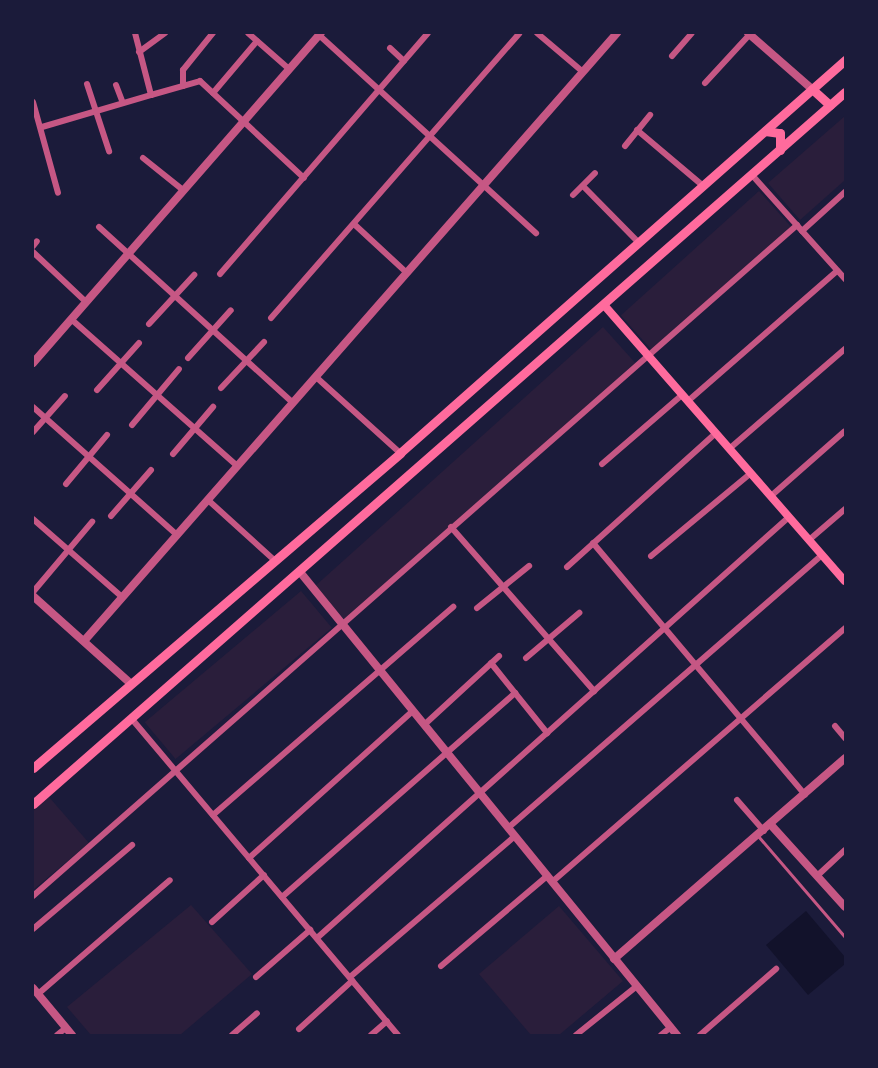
<!DOCTYPE html>
<style>
body{margin:0}
#map{position:relative;width:878px;height:1068px;overflow:hidden;background:#1b1b3a;font-family:Figtree,sans-serif}
div>[style]{position:absolute}
[style*='--x']{left:calc(var(--x)*1px);top:calc(var(--y)*1px);width:calc(var(--w)*1px);rotate:calc(var(--a)*1deg)}
.green>*{inset:0;background:#2a1e3b;transform-origin:0 0}
.water>*{inset:0;background:#12122b}
.service>*{height:3px;margin:-1.5px;padding:0 1.5px;transform-origin:1.5px;border-radius:1.5px;background:#c65784}
.minor>*{height:6px;margin:-3px;padding:0 3px;transform-origin:3px;border-radius:3px;background:#c65784}
.tertiary>*{height:8px;margin:-4px;padding:0 4px;transform-origin:4px;border-radius:4px;background:#c65784}
.secondary>*{height:8px;margin:-4px;padding:0 4px;transform-origin:4px;border-radius:4px;background:#ff6b9d}
.primary>*{height:9px;margin:-4.5px;padding:0 4.5px;transform-origin:4.5px;border-radius:4.5px;background:#ff6b9d}
span{translate:-50% -50%;white-space:nowrap;text-align:center;line-height:1.15;-webkit-text-stroke:4.5px #1b1b3a;paint-order:stroke}
.frame{position:absolute;inset:0;border:34px solid #1b1b3a;pointer-events:none}
</style>
<div id="map">
<div class="green">
<div style="clip-path:polygon(845px 116px,845px 180px,800px 220px,768px 183px)"></div>
<div style="left:759px;top:191px;width:48px;height:186px;rotate:48deg"></div>
<div style="left:603px;top:327px;width:48px;height:388px;rotate:48deg"></div>
<div style="left:301px;top:591px;width:48px;height:204px;rotate:50deg"></div>
<div style="clip-path:polygon(49px 797px,89px 843px,33px 890px,33px 811px)"></div>
<div style="clip-path:polygon(191px 905px,252px 974px,180px 1035px,91px 1035px,67px 1007px)"></div>
<div style="clip-path:polygon(559px 906px,623px 981px,559px 1035px,531px 1035px,479px 974px)"></div>
</div>
<div class="water">
<div style="clip-path:polygon(806px 911px,845px 957px,845px 964px,808px 995px,766px 945px)"></div>
</div>
<div class="service">
<div style="--x:758;--y:836;--w:133;--a:49.3"></div>
</div>
<div class="minor">
<div style="--x:135;--y:33;--w:64;--a:75.5"></div>
<div style="--x:151;--y:95;--w:51;--a:-15.9"></div>
<div style="--x:200;--y:81;--w:142;--a:43"></div>
<div style="--x:248;--y:33;--w:55;--a:41.3"></div>
<div style="--x:537;--y:33;--w:60;--a:40.3"></div>
<div style="--x:319;--y:35;--w:294;--a:42.4"></div>
<div style="--x:390;--y:48;--w:19;--a:43"></div>
<div style="--x:139;--y:52;--w:32;--a:-36"></div>
<div style="--x:672;--y:56;--w:30;--a:-49"></div>
<div style="--x:705;--y:83;--w:67;--a:-47.4"></div>
<div style="--x:87;--y:84;--w:71;--a:71.8"></div>
<div style="--x:116;--y:85;--w:19;--a:69"></div>
<div style="--x:183;--y:86;--w:16;--a:-90"></div>
<div style="--x:183;--y:70;--w:48;--a:-51"></div>
<div style="--x:213;--y:93;--w:68;--a:-49.8"></div>
<div style="--x:33;--y:102;--w:94;--a:74.6"></div>
<div style="--x:42;--y:127;--w:114;--a:-16.4"></div>
<div style="--x:637;--y:130;--w:85;--a:40.2"></div>
<div style="--x:625;--y:146;--w:40;--a:-51"></div>
<div style="--x:143;--y:158;--w:51;--a:38.7"></div>
<div style="--x:752;--y:175;--w:140;--a:48.2"></div>
<div style="--x:584;--y:187;--w:77;--a:45.5"></div>
<div style="--x:573;--y:195;--w:31;--a:-45"></div>
<div style="--x:354;--y:224;--w:72;--a:42.8"></div>
<div style="--x:99;--y:227;--w:262;--a:42.2"></div>
<div style="--x:802;--y:231;--w:58;--a:-42.2"></div>
<div style="--x:33;--y:246;--w:6;--a:-51"></div>
<div style="--x:33;--y:252;--w:73;--a:43.3"></div>
<div style="--x:220;--y:274;--w:318;--a:-49.2"></div>
<div style="--x:271;--y:318;--w:378;--a:-48.9"></div>
<div style="--x:71;--y:319;--w:222;--a:41.5"></div>
<div style="--x:149;--y:324;--w:67;--a:-47.4"></div>
<div style="--x:188;--y:358;--w:64;--a:-48.1"></div>
<div style="--x:316;--y:377;--w:113;--a:42.1"></div>
<div style="--x:221;--y:388;--w:63;--a:-46.9"></div>
<div style="--x:97;--y:390;--w:63;--a:-48.2"></div>
<div style="--x:688;--y:401;--w:198;--a:-41.1"></div>
<div style="--x:33;--y:407;--w:193;--a:41.6"></div>
<div style="--x:132;--y:425;--w:73;--a:-50"></div>
<div style="--x:33;--y:432;--w:48;--a:-48.4"></div>
<div style="--x:729;--y:449;--w:153;--a:-40.8"></div>
<div style="--x:173;--y:454;--w:62;--a:-49.6"></div>
<div style="--x:602;--y:464;--w:106;--a:-40.8"></div>
<div style="--x:66;--y:484;--w:64;--a:-50.1"></div>
<div style="--x:771;--y:496;--w:98;--a:-41.3"></div>
<div style="--x:208;--y:500;--w:88;--a:42.2"></div>
<div style="--x:111;--y:516;--w:61;--a:-49"></div>
<div style="--x:33;--y:519;--w:118;--a:41.2"></div>
<div style="--x:451;--y:527;--w:218;--a:48.9"></div>
<div style="--x:809;--y:540;--w:48;--a:-40.7"></div>
<div style="--x:593;--y:543;--w:329;--a:49.9"></div>
<div style="--x:651;--y:556;--w:130;--a:-39.7"></div>
<div style="--x:567;--y:567;--w:200;--a:-42"></div>
<div style="--x:33;--y:592;--w:92;--a:-49.9"></div>
<div style="--x:477;--y:608;--w:67;--a:-38.9"></div>
<div style="--x:526;--y:658;--w:70;--a:-40.3"></div>
<div style="--x:491;--y:663;--w:90;--a:51.3"></div>
<div style="--x:131;--y:718;--w:414;--a:49.9"></div>
<div style="--x:424;--y:725;--w:102;--a:-42.6"></div>
<div style="--x:835;--y:726;--w:16;--a:50"></div>
<div style="--x:737;--y:800;--w:41;--a:48.9"></div>
<div style="--x:213;--y:815;--w:318;--a:-40.9"></div>
<div style="--x:508;--y:828;--w:416;--a:-41"></div>
<div style="--x:249;--y:858;--w:220;--a:-41.9"></div>
<div style="--x:817;--y:876;--w:38;--a:-43"></div>
<div style="--x:552;--y:882;--w:388;--a:-40.9"></div>
<div style="--x:33;--y:896;--w:1017;--a:-41.29"></div>
<div style="--x:282;--y:897;--w:310;--a:-41.2"></div>
<div style="--x:212;--y:922;--w:70;--a:-42.1"></div>
<div style="--x:33;--y:929;--w:130;--a:-40.3"></div>
<div style="--x:317;--y:938;--w:632;--a:-41.73"></div>
<div style="--x:441;--y:966;--w:139;--a:-40.3"></div>
<div style="--x:256;--y:977;--w:72;--a:-41"></div>
<div style="--x:350;--y:977;--w:217;--a:-40.5"></div>
<div style="--x:38;--y:994;--w:174;--a:-40.8"></div>
<div style="--x:299;--y:1029;--w:72;--a:-42.2"></div>
<div style="--x:57;--y:1035;--w:11;--a:-38"></div>
<div style="--x:232;--y:1035;--w:33;--a:-41"></div>
<div style="--x:371;--y:1035;--w:21;--a:-41"></div>
<div style="--x:576;--y:1035;--w:78;--a:-38.8"></div>
<div style="--x:661;--y:1035;--w:13;--a:-39"></div>
<div style="--x:700;--y:1035;--w:101;--a:-41"></div>
</div>
<div class="tertiary">
<div style="--x:748;--y:33;--w:85;--a:41.2"></div>
<div style="--x:33;--y:363;--w:438;--a:-48.9"></div>
<div style="--x:300;--y:572;--w:597;--a:50.85"></div>
<div style="--x:33;--y:596;--w:130;--a:41.9"></div>
<div style="--x:84;--y:641;--w:809;--a:-48.76"></div>
<div style="--x:771;--y:825;--w:110;--a:47.9"></div>
<div style="--x:614;--y:959;--w:306;--a:-41"></div>
<div style="--x:33;--y:988;--w:61;--a:50.3"></div>
</div>
<div class="secondary">
<div style="--x:604;--y:305;--w:366;--a:48.9"></div>
</div>
<div class="primary">
<div style="--x:812;--y:89;--w:24;--a:42"></div>
<div style="--x:765;--y:131;--w:15;--a:8"></div>
<div style="--x:780;--y:133;--w:17;--a:90"></div>
<div style="--x:33;--y:768;--w:484;--a:-40.6"></div>
<div style="--x:400;--y:453;--w:594;--a:-41.45"></div>
<div style="--x:33;--y:804;--w:1080;--a:-41.25"></div>
</div>
<div class="frame"></div>
</div>
